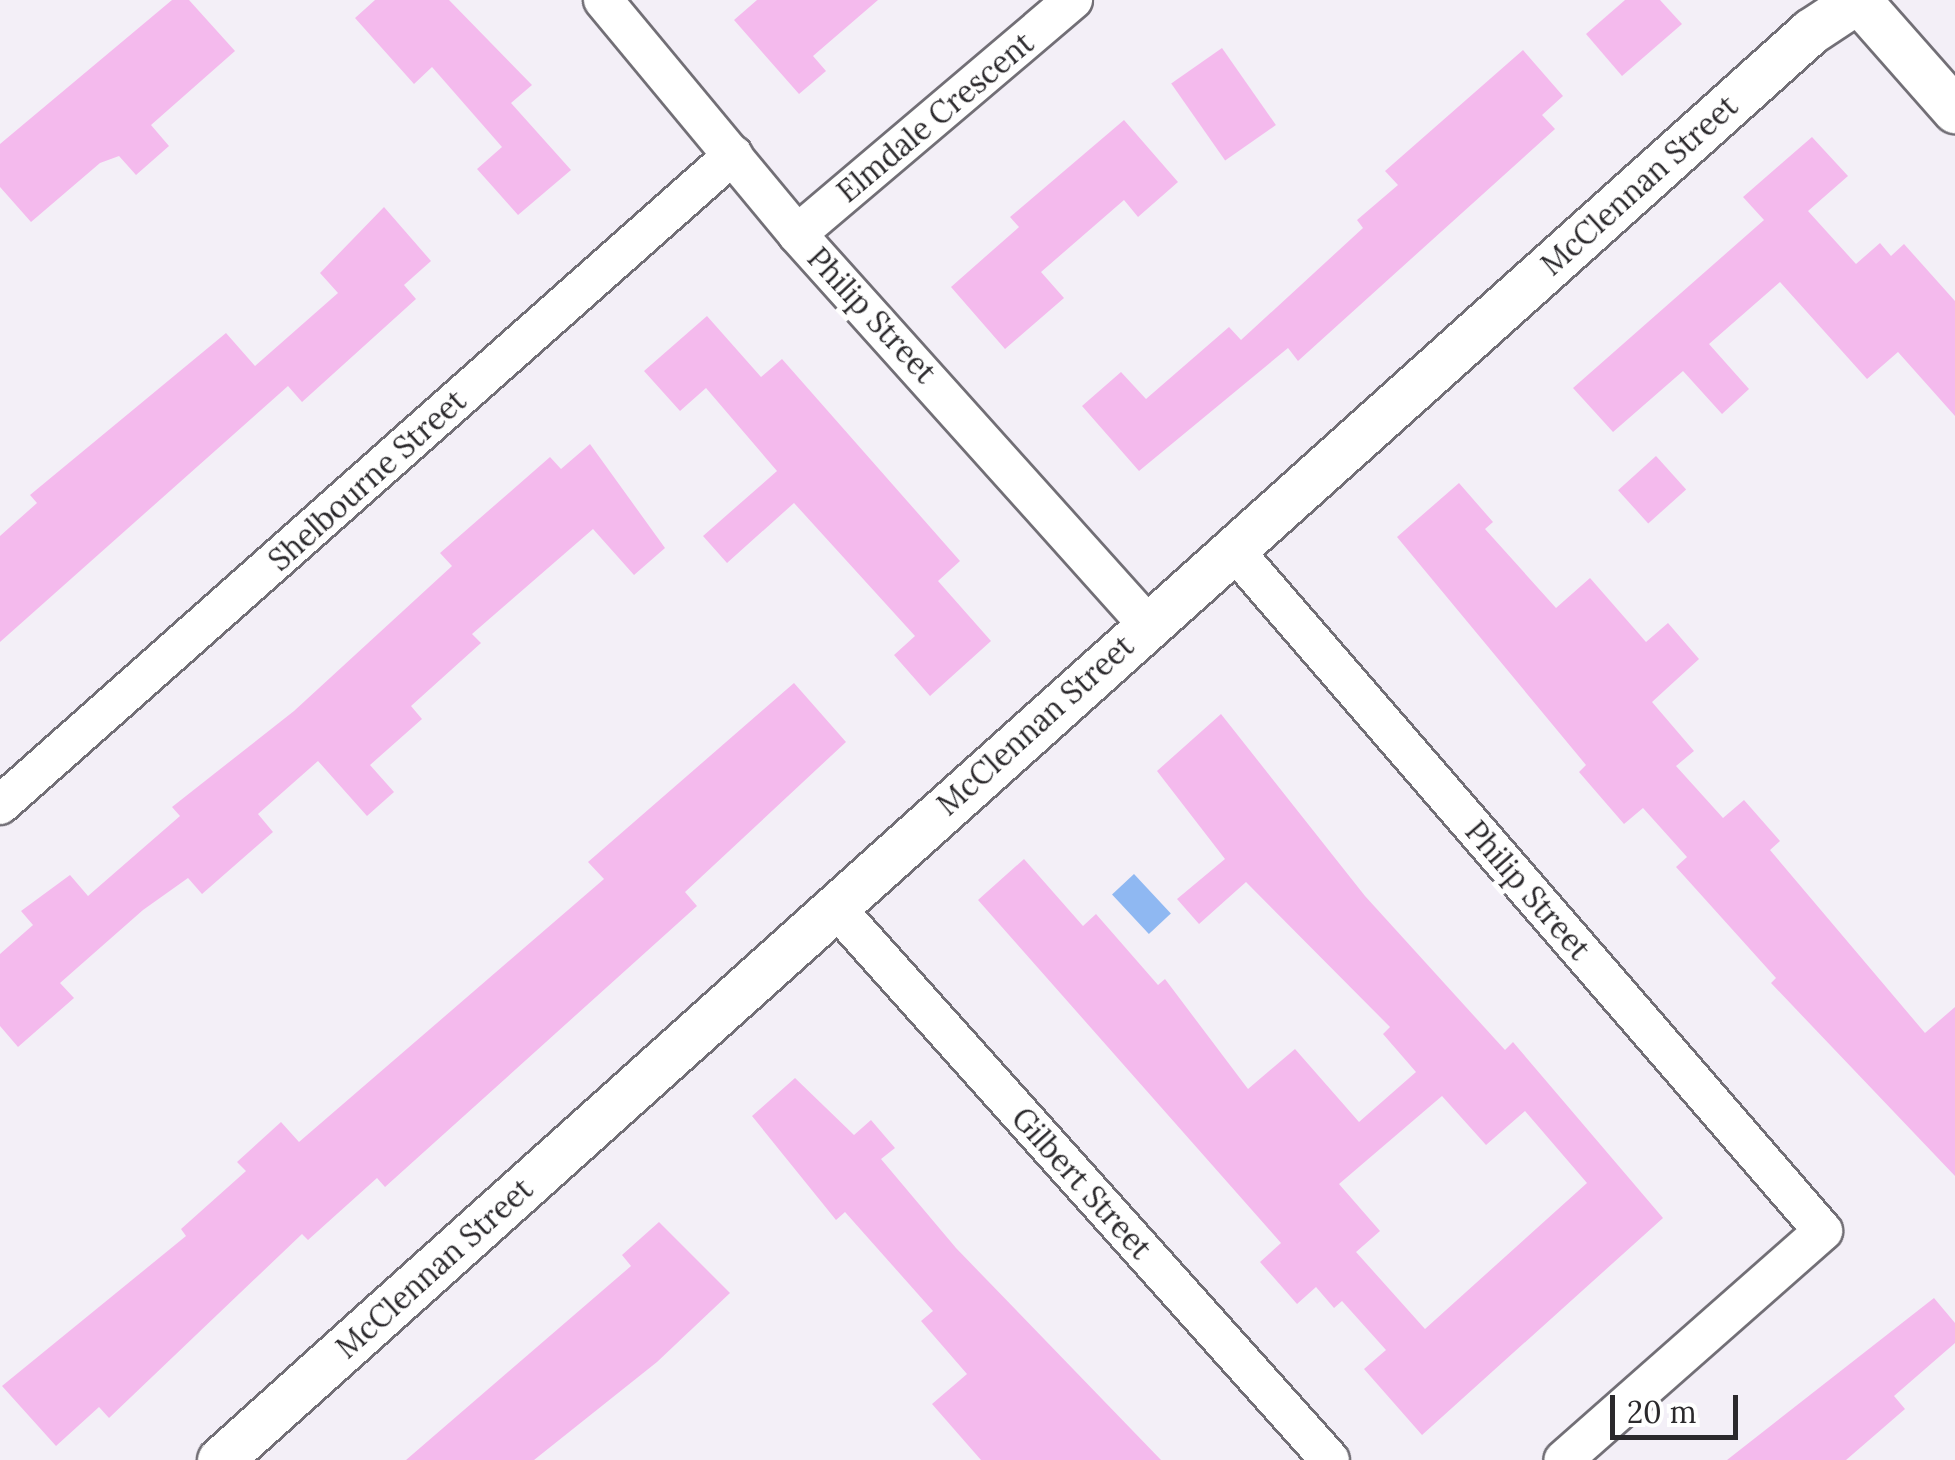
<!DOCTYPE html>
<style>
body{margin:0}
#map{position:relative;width:1955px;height:1460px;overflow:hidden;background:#f3eff7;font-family:Lora,serif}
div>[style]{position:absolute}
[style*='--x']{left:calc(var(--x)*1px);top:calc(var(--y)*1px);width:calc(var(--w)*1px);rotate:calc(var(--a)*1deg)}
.water>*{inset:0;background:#8fb8f2;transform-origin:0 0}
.building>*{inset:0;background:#f4baed;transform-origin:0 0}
.roads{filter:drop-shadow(2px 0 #726f76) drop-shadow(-2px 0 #726f76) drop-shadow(0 2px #726f76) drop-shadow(0 -2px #726f76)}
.minor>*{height:38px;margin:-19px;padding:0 19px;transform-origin:19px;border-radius:19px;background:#fff}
.tertiary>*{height:45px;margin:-22.5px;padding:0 22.5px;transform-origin:22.5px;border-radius:22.5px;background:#fff}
span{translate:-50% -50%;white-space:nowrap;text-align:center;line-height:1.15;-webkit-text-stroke:10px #fff;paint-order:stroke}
.street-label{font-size:30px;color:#2b292c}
.scale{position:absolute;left:1610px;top:1395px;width:128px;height:45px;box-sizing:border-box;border:5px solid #2b292c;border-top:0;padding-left:12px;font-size:30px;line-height:35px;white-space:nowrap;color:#2b292c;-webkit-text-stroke:8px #fff;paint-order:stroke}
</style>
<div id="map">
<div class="water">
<div style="left:1134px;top:874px;width:54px;height:30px;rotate:47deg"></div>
</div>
<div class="building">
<div style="clip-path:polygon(172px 0,189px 0,235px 51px,151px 125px,169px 146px,136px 175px,119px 156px,100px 163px,31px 222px,0 187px,0 144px)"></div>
<div style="clip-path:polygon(375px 0,449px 0,532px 85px,511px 103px,571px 170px,518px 215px,477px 169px,502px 147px,432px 67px,414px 84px,355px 18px)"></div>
<div style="clip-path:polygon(757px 0,878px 0,813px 56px,826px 71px,799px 94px,734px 20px)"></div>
<div style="clip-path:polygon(1625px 0,1660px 0,1682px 24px,1622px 76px,1586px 34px)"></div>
<div style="left:1222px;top:48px;width:94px;height:62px;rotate:55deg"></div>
<div style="clip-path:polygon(1523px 50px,1563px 96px,1542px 115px,1555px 129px,1298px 361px,1288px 348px,1139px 471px,1082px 406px,1121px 372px,1146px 399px,1229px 327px,1241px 340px,1363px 228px,1357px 220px,1398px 185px,1385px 171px)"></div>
<div style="clip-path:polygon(1124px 120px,1178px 182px,1138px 217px,1124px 200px,1041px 272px,1064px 298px,1005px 349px,951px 287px,1019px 227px,1010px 217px)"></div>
<div style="clip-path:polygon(1812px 137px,1848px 176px,1808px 211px,1856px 264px,1880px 243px,1891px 256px,1904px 244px,1955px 301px,1955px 416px,1898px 352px,1867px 379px,1780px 282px,1709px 344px,1749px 389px,1722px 414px,1683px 371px,1613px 432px,1573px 388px,1764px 220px,1743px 197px)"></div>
<div style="clip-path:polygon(384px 207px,431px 261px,404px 285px,416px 299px,302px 402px,288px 386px,0 642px,0 536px,37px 503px,30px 495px,226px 333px,255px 366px,338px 293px,320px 273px)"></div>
<div style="clip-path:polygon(707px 316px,761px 377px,782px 359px,960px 561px,938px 581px,991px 641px,930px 696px,894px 655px,915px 636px,794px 503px,727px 563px,703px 536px,777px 471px,706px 388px,680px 411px,644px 371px)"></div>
<div style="clip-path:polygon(590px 444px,665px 548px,634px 575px,593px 529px,472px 634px,481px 643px,411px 706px,422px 719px,370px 765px,394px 792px,367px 816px,318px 761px,258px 814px,273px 832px,202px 894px,188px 878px,143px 910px,60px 983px,74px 998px,18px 1047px,0 1026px,0 954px,33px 925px,21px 911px,70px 875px,88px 896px,180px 816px,172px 807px,294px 711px,452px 566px,440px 553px,550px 457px,561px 469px)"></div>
<div style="left:1656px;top:456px;width:45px;height:51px;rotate:48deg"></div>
<div style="clip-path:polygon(1459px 483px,1493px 522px,1485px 529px,1556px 608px,1590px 578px,1646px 642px,1668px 623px,1699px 659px,1652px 702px,1694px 751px,1676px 766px,1723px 818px,1744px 800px,1780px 841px,1770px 850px,1925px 1033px,1955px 1007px,1955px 1176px,1771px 983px,1776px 978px,1676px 867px,1687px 857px,1643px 808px,1624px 824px,1579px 772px,1586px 765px,1397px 537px)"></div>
<div style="clip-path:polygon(794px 683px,846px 742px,685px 892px,697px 906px,385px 1187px,377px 1178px,308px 1240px,302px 1234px,109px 1418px,99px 1407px,56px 1446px,2px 1386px,186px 1236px,181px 1229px,246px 1171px,237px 1162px,281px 1122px,299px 1142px,604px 879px,588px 862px)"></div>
<div style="clip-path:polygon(evenodd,1221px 714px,1365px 896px,1505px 1050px,1513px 1042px,1663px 1218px,1422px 1435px,1364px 1369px,1386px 1350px,1342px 1301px,1334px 1308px,1316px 1287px,1297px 1304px,1260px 1262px,1281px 1243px,978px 900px,1024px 859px,1083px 926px,1096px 914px,1158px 985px,1165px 979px,1248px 1089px,1295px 1049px,1359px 1122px,1416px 1072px,1383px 1034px,1390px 1027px,1246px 882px,1199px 924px,1177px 899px,1225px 859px,1157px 771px,1221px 714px,1442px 1096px,1486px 1145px,1525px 1111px,1587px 1183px,1425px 1329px,1356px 1252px,1380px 1231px,1339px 1184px,1442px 1096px)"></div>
<div style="clip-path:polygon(795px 1078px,854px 1135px,871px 1120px,895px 1148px,881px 1159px,956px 1248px,1161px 1460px,981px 1460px,932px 1404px,967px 1374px,921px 1321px,933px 1311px,845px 1212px,836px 1220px,752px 1116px)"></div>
<div style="clip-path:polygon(659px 1222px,730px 1293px,657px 1362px,534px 1460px,406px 1460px,631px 1266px,622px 1255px)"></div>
<div style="clip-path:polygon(1934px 1298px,1955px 1323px,1955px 1343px,1894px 1396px,1905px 1409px,1846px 1460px,1727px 1460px)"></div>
</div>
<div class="roads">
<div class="minor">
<div style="--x:603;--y:0;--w:304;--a:50.3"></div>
<div style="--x:797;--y:234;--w:524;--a:48.09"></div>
<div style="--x:797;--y:234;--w:362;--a:-40.3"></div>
<div style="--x:1232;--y:548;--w:903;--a:49.13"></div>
<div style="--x:1823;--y:1231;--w:346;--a:138.6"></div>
<div style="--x:0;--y:805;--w:980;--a:-41.57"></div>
<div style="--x:835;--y:907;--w:742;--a:48.17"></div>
</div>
<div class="tertiary">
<div style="--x:1858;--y:0;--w:147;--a:48.6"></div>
<div style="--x:220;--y:1460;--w:2139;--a:-41.93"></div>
<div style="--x:1811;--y:31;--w:56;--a:-33.4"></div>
</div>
</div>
<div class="street-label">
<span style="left:935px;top:117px;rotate:-40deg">Elmdale Crescent</span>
<span style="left:1639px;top:185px;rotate:-42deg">McClennan Street</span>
<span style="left:872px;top:315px;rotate:47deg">Philip Street</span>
<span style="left:367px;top:480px;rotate:-42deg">Shelbourne Street</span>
<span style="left:1035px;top:725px;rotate:-42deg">McClennan Street</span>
<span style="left:1528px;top:890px;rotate:49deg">Philip Street</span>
<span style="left:1082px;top:1183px;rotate:48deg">Gilbert Street</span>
<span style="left:434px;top:1268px;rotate:-42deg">McClennan Street</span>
</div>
<div class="scale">20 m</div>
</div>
